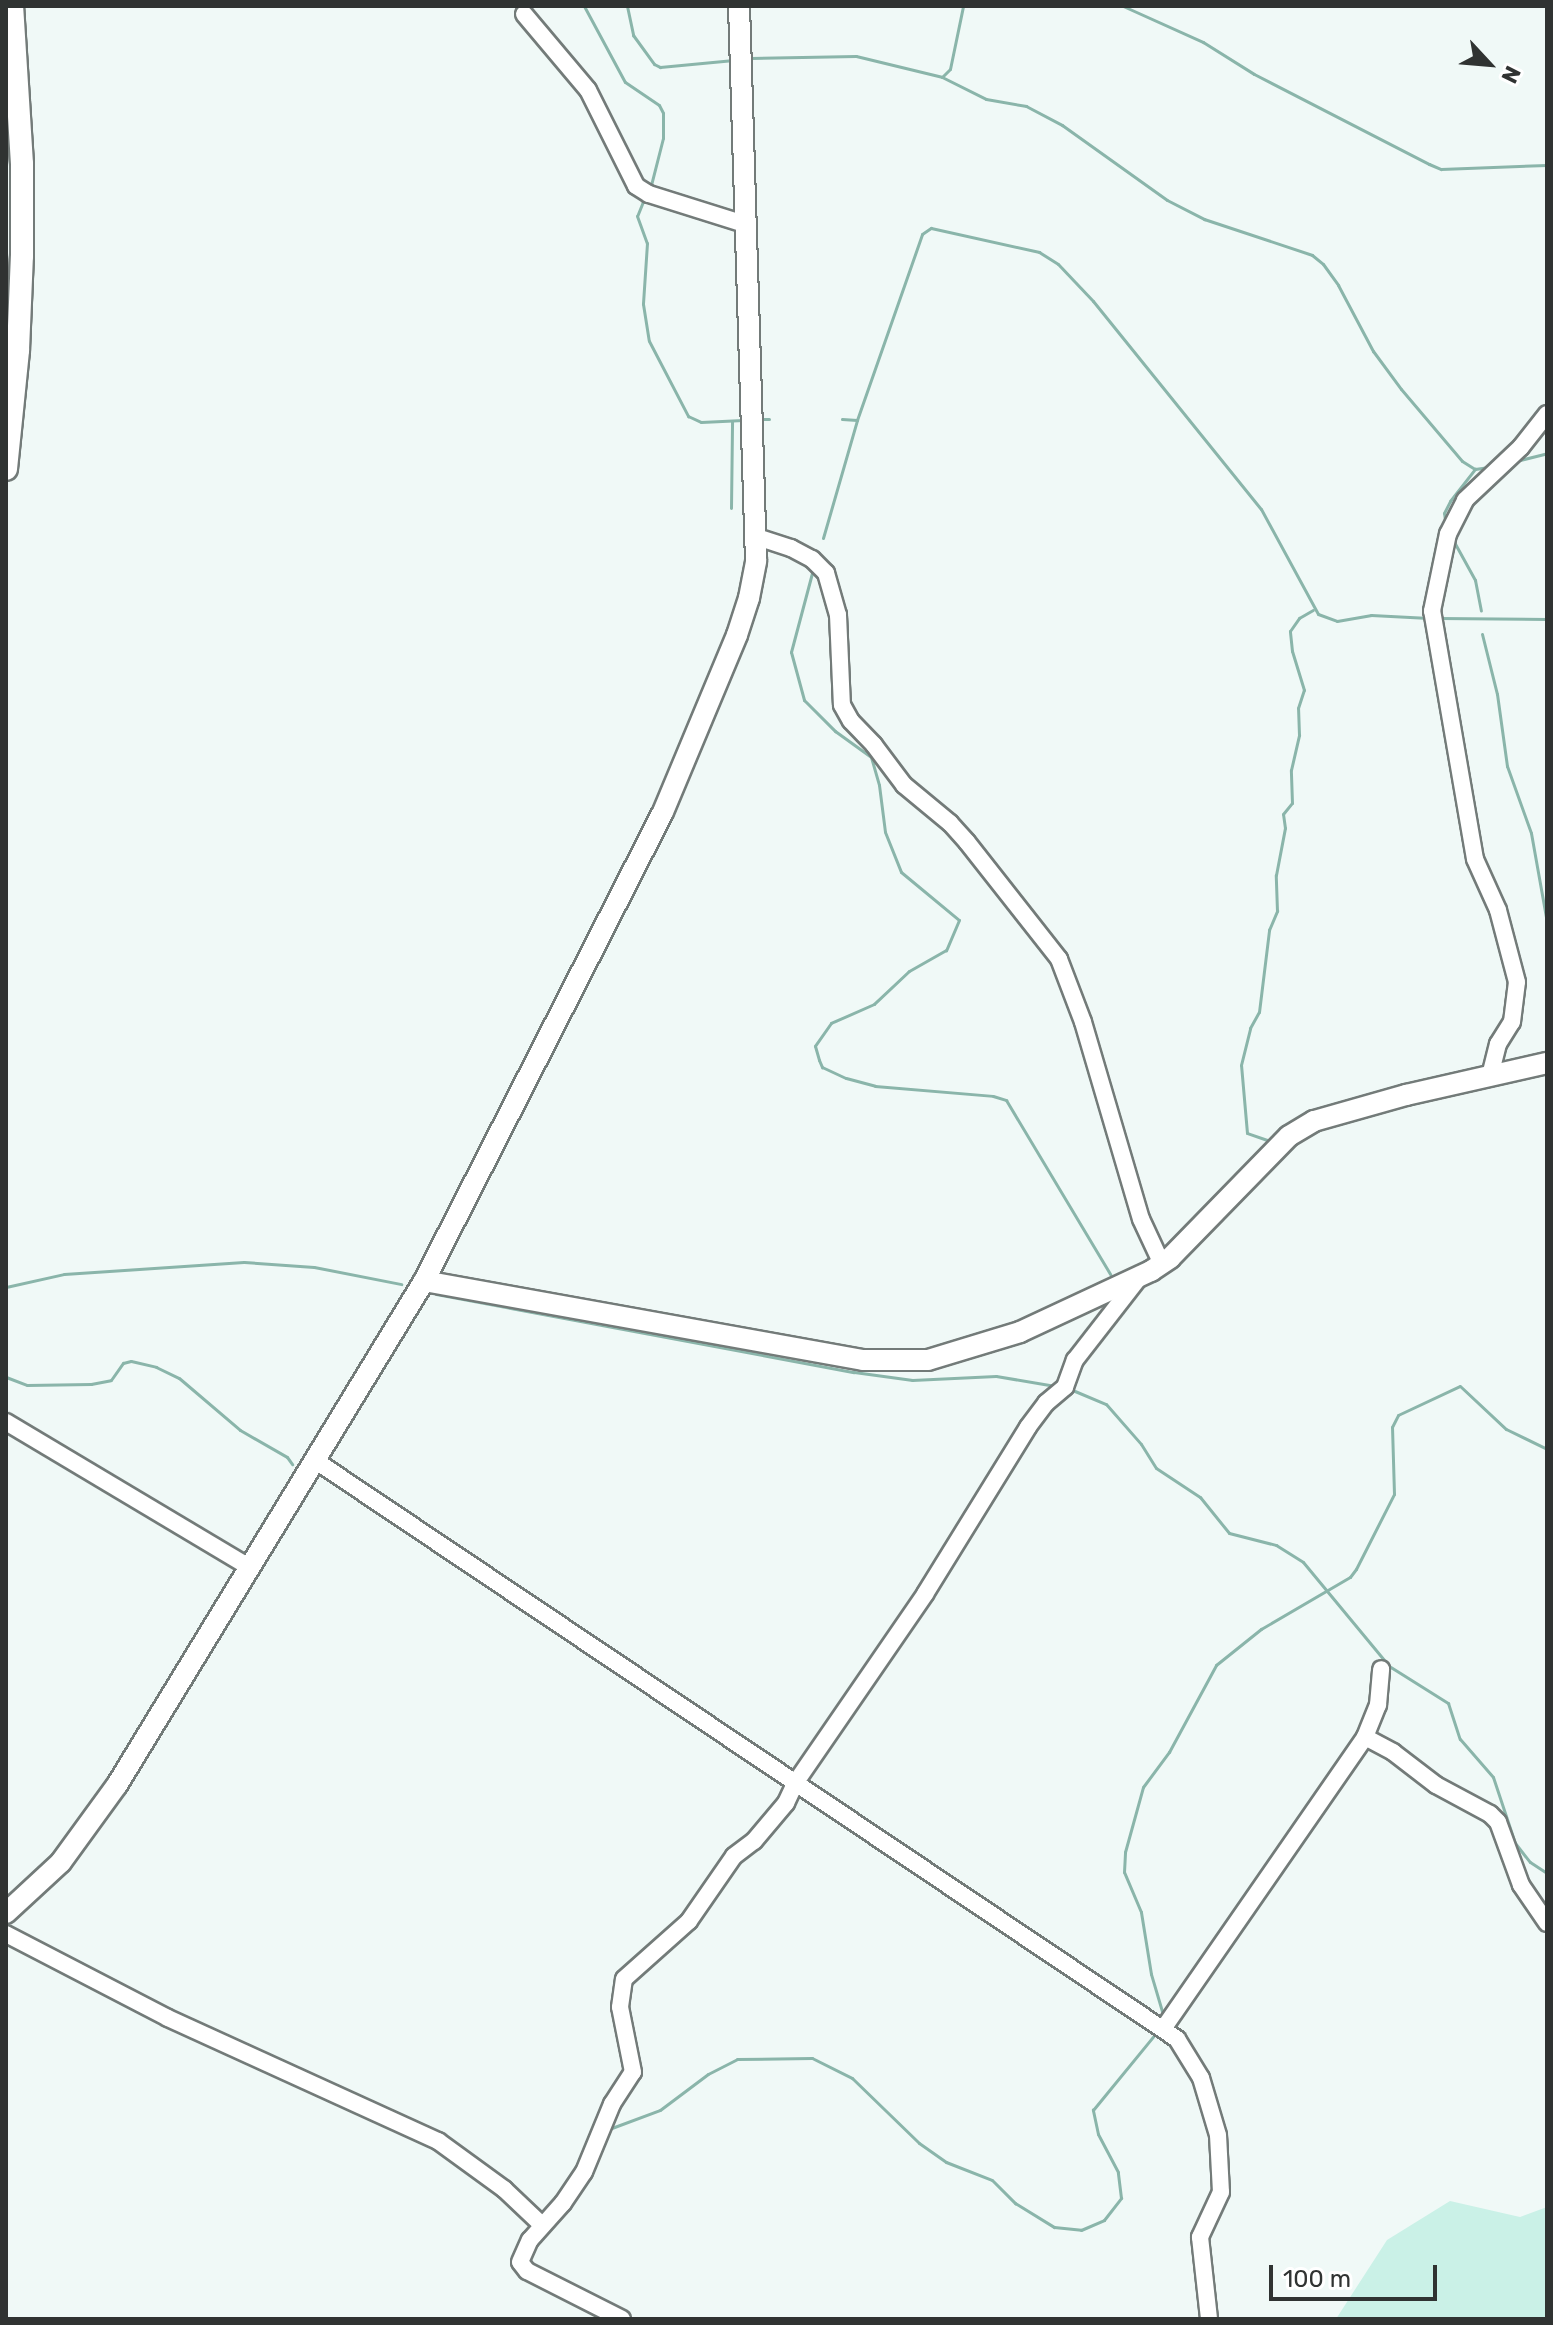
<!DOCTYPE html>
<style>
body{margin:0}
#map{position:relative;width:1553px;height:2325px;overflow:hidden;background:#f0f9f7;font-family:Rubik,sans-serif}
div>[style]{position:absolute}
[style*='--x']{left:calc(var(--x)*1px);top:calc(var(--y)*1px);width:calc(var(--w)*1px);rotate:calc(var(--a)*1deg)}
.green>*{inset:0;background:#caf1e7}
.stream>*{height:3px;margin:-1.5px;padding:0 1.5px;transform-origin:1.5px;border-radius:1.5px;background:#8ab5aa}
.roads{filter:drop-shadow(2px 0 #737b79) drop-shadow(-2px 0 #737b79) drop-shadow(0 2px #737b79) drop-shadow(0 -2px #737b79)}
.minor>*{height:16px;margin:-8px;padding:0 8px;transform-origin:8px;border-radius:8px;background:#fff}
.major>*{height:20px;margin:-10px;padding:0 10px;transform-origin:10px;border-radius:10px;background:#fff}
.highway>*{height:22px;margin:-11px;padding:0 11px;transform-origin:11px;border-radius:11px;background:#fff}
span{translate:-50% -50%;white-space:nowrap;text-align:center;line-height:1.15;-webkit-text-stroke:8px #fff;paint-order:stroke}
.frame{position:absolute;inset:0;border:8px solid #303332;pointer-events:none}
.north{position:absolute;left:1449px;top:24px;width:80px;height:80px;-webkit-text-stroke:6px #fff;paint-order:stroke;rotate:116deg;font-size:22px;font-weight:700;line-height:32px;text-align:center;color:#303332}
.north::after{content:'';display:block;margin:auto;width:28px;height:36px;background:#303332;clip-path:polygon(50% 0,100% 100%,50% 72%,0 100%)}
.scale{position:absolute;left:1269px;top:2265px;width:168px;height:36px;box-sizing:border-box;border:4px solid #303332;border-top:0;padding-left:10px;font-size:24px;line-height:28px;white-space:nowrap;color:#303332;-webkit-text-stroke:6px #fff;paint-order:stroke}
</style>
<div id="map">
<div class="green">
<div style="clip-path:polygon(1450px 2201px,1520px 2217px,1547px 2207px,1547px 2319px,1336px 2319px,1387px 2240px)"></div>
</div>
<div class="stream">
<div style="--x:584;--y:6;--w:86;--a:61.7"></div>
<div style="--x:625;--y:82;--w:41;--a:34.1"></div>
<div style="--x:659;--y:105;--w:9;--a:63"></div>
<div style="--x:663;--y:113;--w:25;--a:90"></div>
<div style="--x:663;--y:138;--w:53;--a:104.3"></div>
<div style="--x:627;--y:6;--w:30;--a:78"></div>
<div style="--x:633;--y:35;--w:36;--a:54"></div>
<div style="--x:654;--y:64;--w:7;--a:27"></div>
<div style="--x:660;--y:67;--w:74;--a:-5.4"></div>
<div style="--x:1123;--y:6;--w:88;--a:24.2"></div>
<div style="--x:1203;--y:42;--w:60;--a:32.1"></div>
<div style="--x:1254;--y:74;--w:197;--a:27.2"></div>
<div style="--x:1429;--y:164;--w:13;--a:23"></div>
<div style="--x:1441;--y:169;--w:106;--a:-2.2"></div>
<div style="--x:751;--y:58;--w:105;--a:-1.1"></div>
<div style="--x:856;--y:56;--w:89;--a:13.7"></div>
<div style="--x:942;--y:77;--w:49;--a:26.6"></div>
<div style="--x:986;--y:99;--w:41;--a:9.9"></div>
<div style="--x:1026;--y:106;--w:41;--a:27.8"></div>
<div style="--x:1062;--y:125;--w:129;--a:35.5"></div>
<div style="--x:1167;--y:200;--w:42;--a:27.2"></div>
<div style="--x:1204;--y:219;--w:114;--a:18.4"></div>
<div style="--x:1312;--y:255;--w:14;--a:39"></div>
<div style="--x:1323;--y:264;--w:26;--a:54"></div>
<div style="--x:1338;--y:285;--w:75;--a:62.1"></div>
<div style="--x:1373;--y:351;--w:47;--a:53.6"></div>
<div style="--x:1401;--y:389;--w:94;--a:49.7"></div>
<div style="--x:1462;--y:461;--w:15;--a:32"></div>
<div style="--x:1475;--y:469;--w:14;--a:-8"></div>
<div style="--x:942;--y:77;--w:11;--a:-45"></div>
<div style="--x:950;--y:69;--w:64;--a:-78.3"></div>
<div style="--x:644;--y:199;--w:18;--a:112"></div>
<div style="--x:637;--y:216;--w:29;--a:70"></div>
<div style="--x:647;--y:243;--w:61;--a:93.8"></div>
<div style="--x:643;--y:304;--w:37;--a:81"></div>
<div style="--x:649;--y:341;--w:85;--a:62.5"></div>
<div style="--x:688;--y:416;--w:14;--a:25"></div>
<div style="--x:701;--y:422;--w:42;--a:-2.7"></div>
<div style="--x:762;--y:419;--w:7;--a:0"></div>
<div style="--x:842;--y:419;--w:15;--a:4"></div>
<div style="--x:857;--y:420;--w:197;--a:-70.7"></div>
<div style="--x:922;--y:234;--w:11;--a:-34"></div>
<div style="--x:931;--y:228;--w:111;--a:12.5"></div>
<div style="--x:1039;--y:252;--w:22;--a:32"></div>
<div style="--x:1058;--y:264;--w:51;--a:46.6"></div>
<div style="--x:1093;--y:301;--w:267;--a:51.1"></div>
<div style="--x:1261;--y:509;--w:119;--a:61.5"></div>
<div style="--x:1318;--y:614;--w:20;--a:20"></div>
<div style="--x:1337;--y:621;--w:35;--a:-10"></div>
<div style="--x:1371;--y:615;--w:58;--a:3"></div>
<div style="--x:1516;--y:461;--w:32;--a:-14"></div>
<div style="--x:731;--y:508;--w:87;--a:-89.3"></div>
<div style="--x:1446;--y:527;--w:14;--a:-98"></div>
<div style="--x:1444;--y:513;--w:13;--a:-63"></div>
<div style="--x:1450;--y:501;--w:41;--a:-52"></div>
<div style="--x:823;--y:538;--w:123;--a:-73.9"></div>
<div style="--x:1453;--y:540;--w:46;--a:61.2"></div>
<div style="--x:1475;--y:580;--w:31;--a:79"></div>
<div style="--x:812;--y:573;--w:82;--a:104.9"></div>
<div style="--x:791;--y:652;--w:50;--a:74.8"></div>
<div style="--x:804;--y:700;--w:44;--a:45"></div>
<div style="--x:835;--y:731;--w:44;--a:35.8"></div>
<div style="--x:871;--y:757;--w:29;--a:74"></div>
<div style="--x:879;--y:785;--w:47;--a:82.7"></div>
<div style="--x:885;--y:832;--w:43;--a:68.2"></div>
<div style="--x:901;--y:872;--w:75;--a:39.6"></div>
<div style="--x:959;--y:920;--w:33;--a:113"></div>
<div style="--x:946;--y:950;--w:43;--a:150.4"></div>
<div style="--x:909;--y:971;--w:48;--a:136.7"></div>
<div style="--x:874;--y:1004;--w:47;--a:156.2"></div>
<div style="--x:831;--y:1023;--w:28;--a:125"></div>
<div style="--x:815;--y:1046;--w:15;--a:74"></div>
<div style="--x:819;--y:1060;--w:8;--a:67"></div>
<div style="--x:822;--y:1067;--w:26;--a:25"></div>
<div style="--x:846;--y:1078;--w:30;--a:15"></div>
<div style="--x:875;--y:1086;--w:118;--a:4.8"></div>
<div style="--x:993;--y:1096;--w:14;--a:17"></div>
<div style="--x:1006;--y:1100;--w:203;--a:59.1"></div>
<div style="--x:1439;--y:618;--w:108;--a:0.5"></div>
<div style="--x:1482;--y:634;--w:62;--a:76"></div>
<div style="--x:1497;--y:694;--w:73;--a:82.1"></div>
<div style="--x:1507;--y:766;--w:71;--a:70.3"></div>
<div style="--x:1531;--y:833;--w:91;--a:79.9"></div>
<div style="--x:1270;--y:1141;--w:24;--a:-161"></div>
<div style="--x:1247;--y:1133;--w:68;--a:-95"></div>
<div style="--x:1241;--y:1065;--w:38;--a:-76"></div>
<div style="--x:1250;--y:1028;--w:18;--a:-61"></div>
<div style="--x:1259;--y:1012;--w:83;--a:-83"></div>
<div style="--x:1269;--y:930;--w:21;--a:-67"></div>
<div style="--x:1277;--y:911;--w:36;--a:-92"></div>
<div style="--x:1276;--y:875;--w:48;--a:-79.2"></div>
<div style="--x:1285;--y:828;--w:14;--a:-98"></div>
<div style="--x:1283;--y:814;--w:14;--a:-51"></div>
<div style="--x:1292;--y:803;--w:33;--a:-92"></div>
<div style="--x:1291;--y:770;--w:36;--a:-77"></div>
<div style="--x:1299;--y:735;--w:27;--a:-92"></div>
<div style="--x:1298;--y:708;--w:19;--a:-72"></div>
<div style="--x:1304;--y:690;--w:41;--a:-107.1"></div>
<div style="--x:1292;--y:651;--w:20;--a:-96"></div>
<div style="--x:1290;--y:631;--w:16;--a:-55"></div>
<div style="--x:1299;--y:618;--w:16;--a:-30"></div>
<div style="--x:6;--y:1287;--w:59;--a:-12.6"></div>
<div style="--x:64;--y:1274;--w:180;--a:-3.8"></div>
<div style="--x:244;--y:1262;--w:70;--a:4.1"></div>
<div style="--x:314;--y:1267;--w:89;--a:11.1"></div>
<div style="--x:436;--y:1294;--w:425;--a:10.6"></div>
<div style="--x:854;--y:1372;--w:59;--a:7.9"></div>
<div style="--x:912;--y:1380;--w:84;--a:-2.7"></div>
<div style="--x:996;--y:1376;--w:60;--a:9.6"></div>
<div style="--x:6;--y:1377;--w:22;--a:21"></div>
<div style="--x:27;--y:1385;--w:64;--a:-0.9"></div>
<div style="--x:91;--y:1384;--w:20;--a:-11"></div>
<div style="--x:111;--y:1380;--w:21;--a:-55"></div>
<div style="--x:123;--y:1363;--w:8;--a:-14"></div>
<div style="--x:131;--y:1361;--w:26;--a:13"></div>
<div style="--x:156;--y:1367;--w:25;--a:26"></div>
<div style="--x:179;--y:1378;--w:80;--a:40.4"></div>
<div style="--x:240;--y:1430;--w:54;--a:29.9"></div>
<div style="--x:287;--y:1457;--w:9;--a:54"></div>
<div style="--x:1070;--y:1389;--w:39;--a:23"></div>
<div style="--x:1106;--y:1404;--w:53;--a:48.8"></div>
<div style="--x:1141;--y:1444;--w:28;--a:58"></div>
<div style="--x:1156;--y:1468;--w:53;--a:33.4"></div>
<div style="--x:1200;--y:1497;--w:46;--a:51.1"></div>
<div style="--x:1229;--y:1533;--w:49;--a:14.3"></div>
<div style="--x:1276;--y:1545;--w:32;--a:32"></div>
<div style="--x:1303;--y:1562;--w:135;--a:50.4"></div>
<div style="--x:1389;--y:1666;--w:70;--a:32.1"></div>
<div style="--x:1448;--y:1703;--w:38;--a:72"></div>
<div style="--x:1460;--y:1739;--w:50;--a:49"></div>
<div style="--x:1493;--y:1777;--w:70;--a:71.6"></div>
<div style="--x:1515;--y:1843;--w:24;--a:52"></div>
<div style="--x:1530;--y:1862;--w:20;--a:33"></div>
<div style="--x:1164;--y:2018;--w:46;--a:-106.5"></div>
<div style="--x:1151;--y:1974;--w:63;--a:-99.2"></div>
<div style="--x:1141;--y:1912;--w:43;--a:-113"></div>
<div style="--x:1124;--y:1872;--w:20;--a:-87"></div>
<div style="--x:1125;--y:1852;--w:67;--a:-74.5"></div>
<div style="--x:1143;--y:1787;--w:44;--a:-53.4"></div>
<div style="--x:1169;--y:1752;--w:99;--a:-61.6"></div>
<div style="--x:1216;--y:1665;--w:58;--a:-38.7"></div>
<div style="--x:1261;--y:1629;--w:103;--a:-30.3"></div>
<div style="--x:1350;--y:1577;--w:10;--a:-53"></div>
<div style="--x:1356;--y:1569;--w:84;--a:-63.1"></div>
<div style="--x:1394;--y:1494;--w:67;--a:-91.7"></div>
<div style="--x:1392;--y:1427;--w:13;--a:-63"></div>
<div style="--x:1398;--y:1415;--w:68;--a:-25.1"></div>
<div style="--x:1460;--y:1386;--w:63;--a:43.1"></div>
<div style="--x:1506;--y:1429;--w:46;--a:26"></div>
<div style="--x:609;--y:2129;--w:54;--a:-20.4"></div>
<div style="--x:660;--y:2110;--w:60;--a:-36.9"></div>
<div style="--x:708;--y:2074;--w:33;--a:-27"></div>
<div style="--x:737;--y:2059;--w:75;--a:-0.8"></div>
<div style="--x:812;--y:2058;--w:45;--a:26.6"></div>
<div style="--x:852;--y:2078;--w:93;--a:44.1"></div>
<div style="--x:919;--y:2143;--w:33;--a:35"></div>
<div style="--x:946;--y:2162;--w:49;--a:21.4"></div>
<div style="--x:992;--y:2180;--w:33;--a:45"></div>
<div style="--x:1015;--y:2203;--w:46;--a:31.6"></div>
<div style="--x:1054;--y:2227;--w:27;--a:6"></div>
<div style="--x:1081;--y:2230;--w:25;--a:-23"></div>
<div style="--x:1104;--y:2220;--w:28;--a:-52"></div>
<div style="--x:1121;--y:2198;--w:26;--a:-97"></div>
<div style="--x:1118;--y:2172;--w:43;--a:-117.8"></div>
<div style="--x:1098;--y:2134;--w:25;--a:-102"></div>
<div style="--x:1093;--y:2110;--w:99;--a:-50.7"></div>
</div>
<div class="roads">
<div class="minor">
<div style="--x:524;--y:14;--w:99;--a:49.9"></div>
<div style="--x:588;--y:90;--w:107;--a:63.4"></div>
<div style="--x:636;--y:186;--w:15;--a:32"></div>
<div style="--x:649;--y:194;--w:100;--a:17.5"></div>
<div style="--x:754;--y:536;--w:39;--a:18"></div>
<div style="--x:791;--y:548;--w:24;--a:28"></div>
<div style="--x:812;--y:559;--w:20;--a:45"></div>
<div style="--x:826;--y:573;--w:44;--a:74.1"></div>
<div style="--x:838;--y:615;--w:90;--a:87.5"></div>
<div style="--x:842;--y:705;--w:18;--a:61"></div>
<div style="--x:851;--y:721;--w:33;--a:46"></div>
<div style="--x:874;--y:745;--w:50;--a:53.1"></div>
<div style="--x:904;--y:785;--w:60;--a:39.6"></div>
<div style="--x:950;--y:823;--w:25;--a:48"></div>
<div style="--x:967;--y:842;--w:149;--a:51.8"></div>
<div style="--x:1059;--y:959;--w:67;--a:69.1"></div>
<div style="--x:1083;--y:1022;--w:205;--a:73.6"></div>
<div style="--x:1141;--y:1219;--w:50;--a:65"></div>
<div style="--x:1490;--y:1076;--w:33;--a:-76"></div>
<div style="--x:1498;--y:1044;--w:26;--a:-58"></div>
<div style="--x:1512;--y:1022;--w:40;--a:-82.9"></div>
<div style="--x:1517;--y:982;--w:74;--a:-104.8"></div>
<div style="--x:1498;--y:910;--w:56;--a:-114.3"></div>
<div style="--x:1475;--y:859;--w:252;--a:-99.8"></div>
<div style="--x:1432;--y:611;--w:79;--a:-78.3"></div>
<div style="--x:1448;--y:534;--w:38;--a:-63"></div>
<div style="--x:1465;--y:500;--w:77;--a:-43.4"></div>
<div style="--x:1521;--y:447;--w:42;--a:-51.8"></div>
<div style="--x:6;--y:1422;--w:283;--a:30.8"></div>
<div style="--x:316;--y:1461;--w:1037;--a:33.87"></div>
<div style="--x:1177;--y:2039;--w:46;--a:58.4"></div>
<div style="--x:1201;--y:2078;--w:59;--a:73.4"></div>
<div style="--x:1218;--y:2135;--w:57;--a:87"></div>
<div style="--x:1221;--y:2192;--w:50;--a:115"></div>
<div style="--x:1200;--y:2237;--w:82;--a:83.7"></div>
<div style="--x:1365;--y:1737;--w:32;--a:28"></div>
<div style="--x:1393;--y:1752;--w:54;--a:37.5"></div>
<div style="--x:1436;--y:1785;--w:61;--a:28.2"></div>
<div style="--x:1490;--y:1814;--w:11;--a:45"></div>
<div style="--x:1498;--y:1822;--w:67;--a:69.9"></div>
<div style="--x:1521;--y:1885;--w:46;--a:55.6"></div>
<div style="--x:6;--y:1934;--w:182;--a:27.4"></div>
<div style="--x:168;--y:2018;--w:297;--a:24.5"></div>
<div style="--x:438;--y:2141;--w:82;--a:36"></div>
<div style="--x:504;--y:2189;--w:52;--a:43.5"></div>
<div style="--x:1163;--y:2029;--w:355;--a:-55.3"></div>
<div style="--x:1365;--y:1737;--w:35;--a:-68"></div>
<div style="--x:1378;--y:1705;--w:36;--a:-85"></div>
<div style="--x:622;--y:2319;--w:106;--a:-153.2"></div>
<div style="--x:527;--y:2271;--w:11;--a:-128"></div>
<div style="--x:520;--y:2262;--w:24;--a:-66"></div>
<div style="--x:530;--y:2240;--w:50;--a:-48.3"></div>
<div style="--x:563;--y:2203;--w:37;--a:-56"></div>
<div style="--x:584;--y:2172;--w:74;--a:-67.6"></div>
<div style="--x:612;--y:2104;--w:38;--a:-57"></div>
<div style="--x:633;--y:2072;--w:66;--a:-101.3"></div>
<div style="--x:620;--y:2007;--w:28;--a:-82"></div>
<div style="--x:624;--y:1979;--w:87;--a:-41.7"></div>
<div style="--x:689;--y:1921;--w:79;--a:-55.3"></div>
<div style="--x:734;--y:1856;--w:25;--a:-37"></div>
<div style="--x:754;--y:1841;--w:50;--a:-49.9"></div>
<div style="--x:786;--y:1803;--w:23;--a:-65"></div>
<div style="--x:796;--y:1782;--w:228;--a:-55.5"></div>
<div style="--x:925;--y:1594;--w:196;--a:-58.3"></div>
<div style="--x:1028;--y:1427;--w:30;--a:-53"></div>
<div style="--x:1046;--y:1403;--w:25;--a:-40"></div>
<div style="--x:1065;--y:1387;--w:29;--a:-70"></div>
<div style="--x:1075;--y:1360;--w:103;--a:-52.1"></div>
</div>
<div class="major">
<div style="--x:424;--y:1281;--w:446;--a:10.2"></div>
<div style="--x:863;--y:1360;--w:65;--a:0"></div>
<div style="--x:928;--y:1360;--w:96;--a:-16.9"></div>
<div style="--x:1020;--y:1332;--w:145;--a:-25"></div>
<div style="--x:1151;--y:1271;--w:23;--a:-34"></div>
<div style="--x:1170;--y:1258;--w:170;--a:-45.7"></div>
<div style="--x:1289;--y:1136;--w:29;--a:-31"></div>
<div style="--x:1314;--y:1121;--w:96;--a:-15.8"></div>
<div style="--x:1406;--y:1095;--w:145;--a:-12.8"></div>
<div style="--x:6;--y:1913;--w:75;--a:-42.8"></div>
<div style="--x:61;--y:1862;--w:95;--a:-54"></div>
<div style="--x:117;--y:1785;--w:590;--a:-58.65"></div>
<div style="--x:424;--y:1281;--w:526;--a:-63"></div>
<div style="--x:663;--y:812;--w:192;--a:-67.3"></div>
<div style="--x:737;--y:635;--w:39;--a:-72"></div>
<div style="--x:749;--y:598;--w:38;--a:-79"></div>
<div style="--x:756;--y:561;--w:555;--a:-91.75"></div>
</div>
<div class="highway">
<div style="--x:6;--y:469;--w:120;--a:-84.2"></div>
<div style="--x:18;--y:350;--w:94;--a:-87.6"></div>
<div style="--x:22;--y:256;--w:92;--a:-90"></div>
<div style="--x:22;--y:164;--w:158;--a:-93.6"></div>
</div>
</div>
<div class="frame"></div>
<div class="north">N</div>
<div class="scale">100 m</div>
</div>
